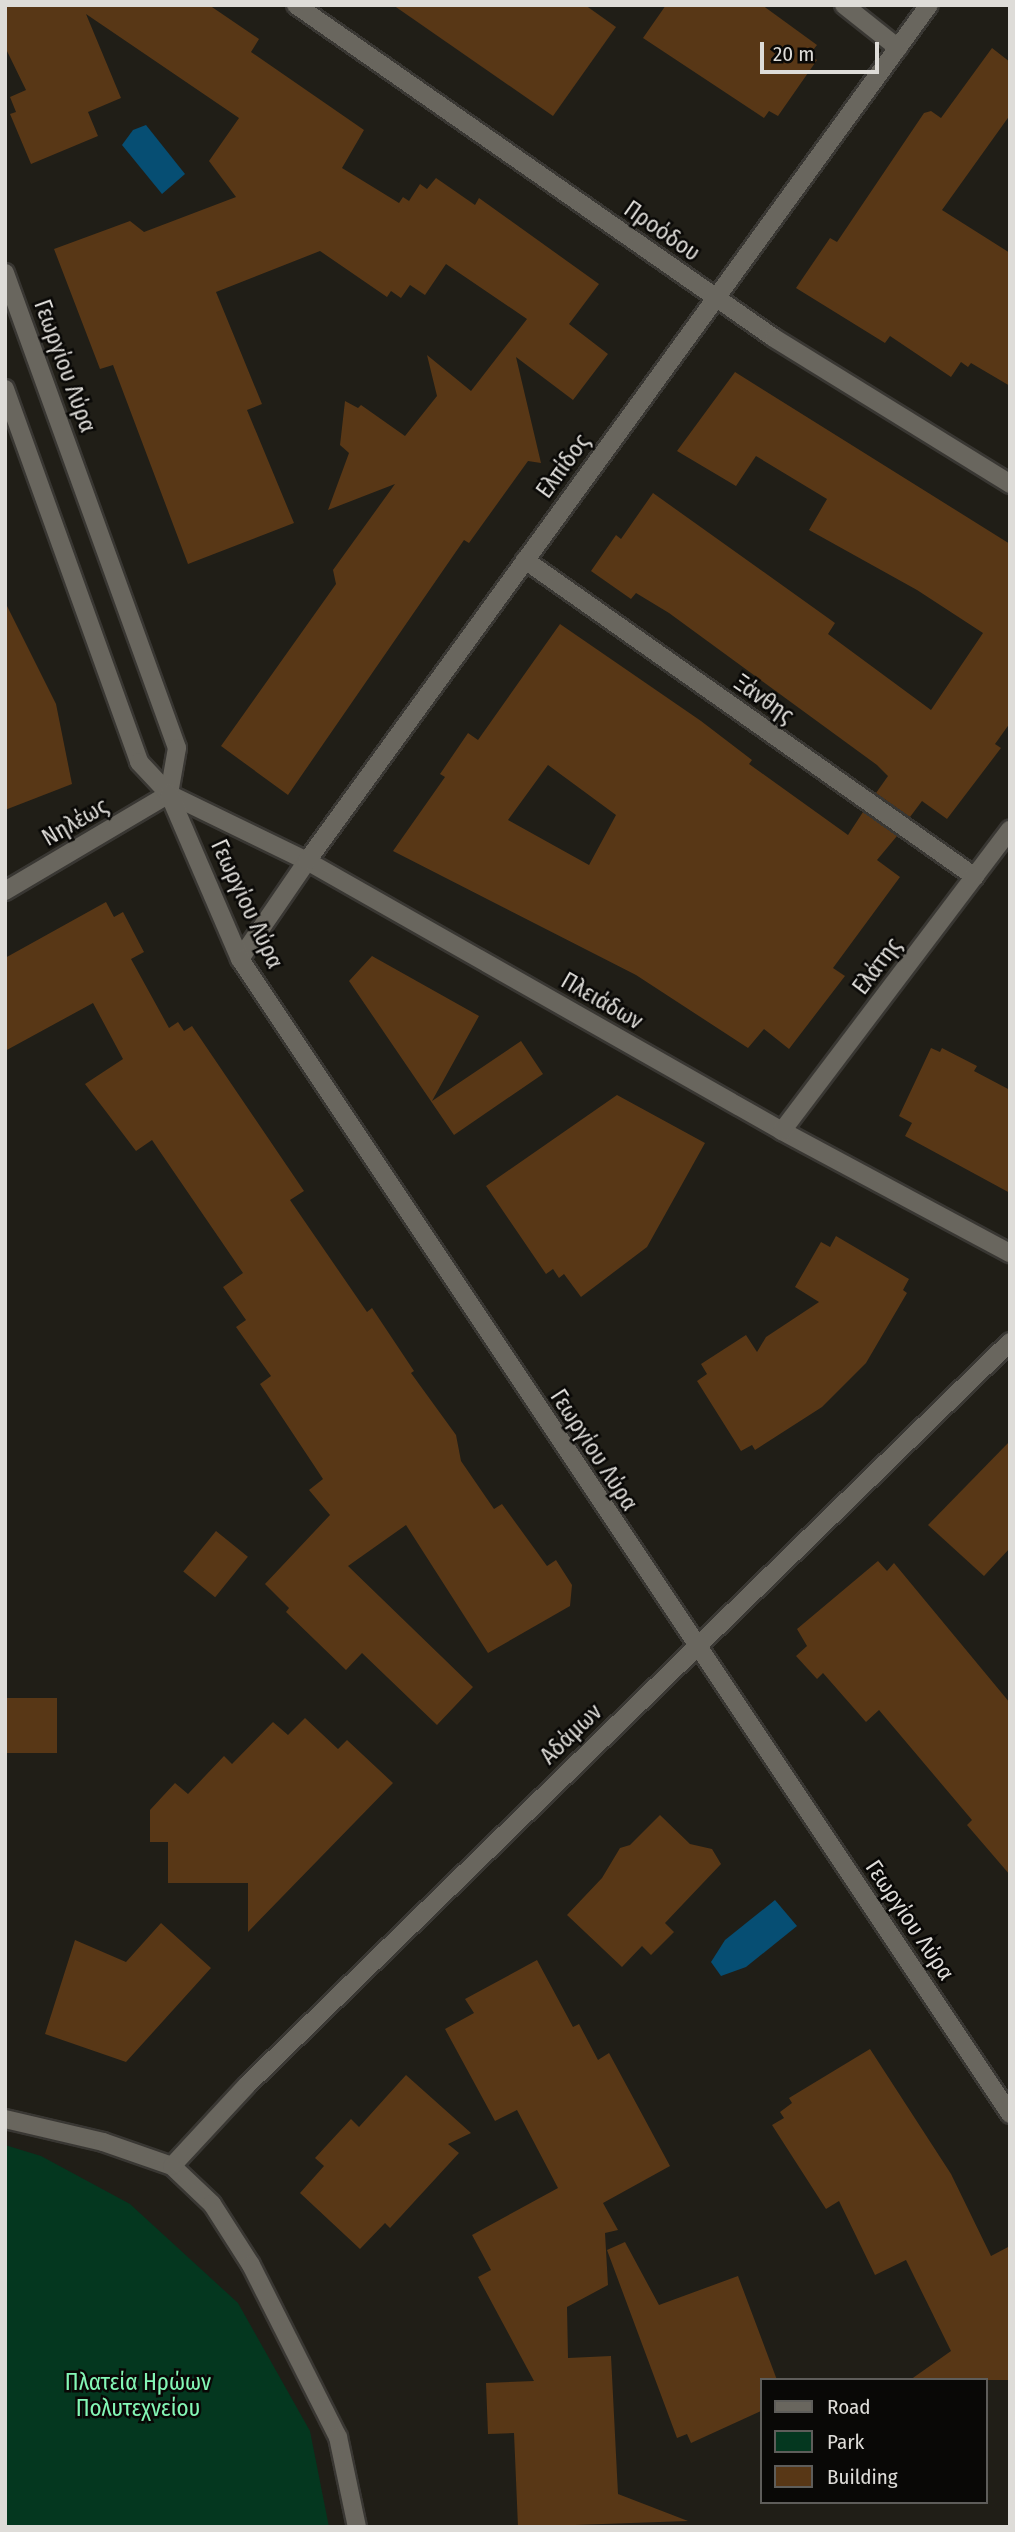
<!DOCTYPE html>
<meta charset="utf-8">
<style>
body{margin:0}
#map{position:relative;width:1015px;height:2532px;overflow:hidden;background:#201e17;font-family:"Fira Sans Condensed",sans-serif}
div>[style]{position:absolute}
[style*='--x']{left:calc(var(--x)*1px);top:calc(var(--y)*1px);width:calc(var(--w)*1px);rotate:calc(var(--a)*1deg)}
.green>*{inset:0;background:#04371f}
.water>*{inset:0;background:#064e73}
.building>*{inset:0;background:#583716;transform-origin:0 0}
.roads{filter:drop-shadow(2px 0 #393733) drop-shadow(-2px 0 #393733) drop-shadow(0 2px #393733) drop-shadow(0 -2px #393733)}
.minor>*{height:18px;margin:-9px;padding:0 9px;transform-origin:9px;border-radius:9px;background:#69665e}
.tertiary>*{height:18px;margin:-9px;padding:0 9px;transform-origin:9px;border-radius:9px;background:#69665e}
.secondary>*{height:18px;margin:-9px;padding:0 9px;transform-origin:9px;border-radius:9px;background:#69665e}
span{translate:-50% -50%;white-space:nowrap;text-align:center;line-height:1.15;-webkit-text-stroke:5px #090806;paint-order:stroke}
.street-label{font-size:23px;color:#dedcd8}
.park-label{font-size:23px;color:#84f7b6}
.frame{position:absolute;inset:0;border:7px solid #dedcd8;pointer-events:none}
.legend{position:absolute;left:760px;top:2378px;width:228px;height:126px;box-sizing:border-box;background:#090806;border:2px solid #5e5d5a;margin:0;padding:9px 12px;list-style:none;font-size:21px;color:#dedcd8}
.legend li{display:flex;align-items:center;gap:14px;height:35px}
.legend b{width:35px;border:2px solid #5e5d5a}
.scale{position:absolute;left:760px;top:42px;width:119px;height:32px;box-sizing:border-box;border:4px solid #dedcd8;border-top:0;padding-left:9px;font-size:21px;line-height:24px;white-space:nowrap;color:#dedcd8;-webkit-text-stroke:5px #090806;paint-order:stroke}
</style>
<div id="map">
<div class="green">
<div style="clip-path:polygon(5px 2145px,41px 2156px,130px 2204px,238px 2303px,310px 2431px,329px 2527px,5px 2527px)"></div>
</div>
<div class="water">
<div style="clip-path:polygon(146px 125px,185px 174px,162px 194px,122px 145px,133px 130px)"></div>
<div style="clip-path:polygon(775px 1900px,797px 1926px,746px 1967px,721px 1976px,711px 1962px,725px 1940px)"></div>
</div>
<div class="building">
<div style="clip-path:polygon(5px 5px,209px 5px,259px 39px,251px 52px,364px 130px,342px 168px,399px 203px,403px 197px,409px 201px,420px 184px,427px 189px,436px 178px,475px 205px,479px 198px,599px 284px,569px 324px,608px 354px,573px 400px,516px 357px,541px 463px,528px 461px,469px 543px,464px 540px,288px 795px,221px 746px,336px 584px,333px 570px,395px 484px,328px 510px,349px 453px,340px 445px,345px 401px,358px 408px,361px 405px,405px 436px,437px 396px,427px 355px,471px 391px,527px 319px,446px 264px,425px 295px,410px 285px,401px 298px,391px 291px,387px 297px,320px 251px,216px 292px,262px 404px,247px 410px,294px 523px,188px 564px,113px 365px,100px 369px,54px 249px,130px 221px,144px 232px,236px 197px,209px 161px,239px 118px,86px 14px,121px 98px,88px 112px,98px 136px,31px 164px,10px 114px,16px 112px,10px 97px,26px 90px,5px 47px)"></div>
<div style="clip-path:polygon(393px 5px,585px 5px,616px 27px,553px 116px)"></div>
<div style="clip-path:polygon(666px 5px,762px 5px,817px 45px,809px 55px,817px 60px,778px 116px,769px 111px,764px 118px,643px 38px)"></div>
<div style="clip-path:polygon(992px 48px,1010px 62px,1010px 115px,942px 210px,1010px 253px,1010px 386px,971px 363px,968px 367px,961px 362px,951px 377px,890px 336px,885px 343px,796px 288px,830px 238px,837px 242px,924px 113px,931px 111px,941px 118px)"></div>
<div style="clip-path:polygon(735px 372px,1010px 544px,1010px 723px,995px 744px,1001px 748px,947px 819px,922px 801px,910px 817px,876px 793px,888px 776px,877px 765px,669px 613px,636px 593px,631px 599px,591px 571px,616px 535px,621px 539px,653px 493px,835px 623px,828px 634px,931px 710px,983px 633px,917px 590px,809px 530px,827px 499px,756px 456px,736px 486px,677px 451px)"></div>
<div style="clip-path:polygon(5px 602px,56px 704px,72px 784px,5px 810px)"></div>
<div style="clip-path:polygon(evenodd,560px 624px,701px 721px,752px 760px,749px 764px,848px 835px,863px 812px,897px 836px,877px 860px,900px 877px,833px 968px,845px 976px,789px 1049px,764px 1029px,748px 1048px,636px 975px,393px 851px,445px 777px,440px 774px,468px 733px,478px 740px,560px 624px,548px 765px,616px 815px,589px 865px,508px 820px,548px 765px)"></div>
<div style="clip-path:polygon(106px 902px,114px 917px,123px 912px,144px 952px,131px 959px,169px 1028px,178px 1022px,184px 1031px,192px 1026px,304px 1191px,290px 1200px,367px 1312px,372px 1308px,414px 1371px,411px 1373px,456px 1435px,461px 1461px,494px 1509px,502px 1504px,547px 1566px,556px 1560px,572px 1585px,570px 1606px,488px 1653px,406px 1525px,348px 1566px,473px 1687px,437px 1725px,362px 1653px,346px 1670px,286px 1612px,289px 1608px,265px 1584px,330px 1515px,309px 1490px,323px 1479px,260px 1384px,271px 1376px,236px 1327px,246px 1320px,223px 1287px,243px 1273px,152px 1140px,136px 1151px,85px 1084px,123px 1059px,93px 1003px,5px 1051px,5px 958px)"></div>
<div style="clip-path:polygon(372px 956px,479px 1016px,432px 1101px,521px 1041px,543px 1074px,454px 1135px,349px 981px)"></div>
<div style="clip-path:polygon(931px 1048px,940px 1052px,942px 1048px,977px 1066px,974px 1071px,1010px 1090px,1010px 1193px,905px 1136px,912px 1123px,899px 1116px)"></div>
<div style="clip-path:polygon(617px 1095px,705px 1143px,647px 1247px,581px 1297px,564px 1274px,559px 1278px,553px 1269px,546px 1274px,486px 1186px)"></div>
<div style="clip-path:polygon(836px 1236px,909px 1279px,903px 1290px,907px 1293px,866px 1363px,822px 1407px,755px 1450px,752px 1445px,741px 1451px,697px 1381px,707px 1374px,701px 1364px,746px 1335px,757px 1352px,766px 1337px,819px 1302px,795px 1287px,821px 1242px,830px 1247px)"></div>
<div style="clip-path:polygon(1010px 1441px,1010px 1548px,984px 1576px,928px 1525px)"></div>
<div style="left:216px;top:1531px;width:41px;height:52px;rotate:39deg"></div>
<div style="clip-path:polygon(878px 1561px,887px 1571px,894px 1563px,1010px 1703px,1010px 1875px,967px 1825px,972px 1820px,879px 1710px,866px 1722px,823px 1673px,817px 1679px,796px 1656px,807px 1646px,797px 1629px)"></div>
<div style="left:5px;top:1698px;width:52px;height:55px"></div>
<div style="clip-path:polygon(305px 1718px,338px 1749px,347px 1740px,393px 1783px,248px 1932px,248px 1883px,168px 1883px,168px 1842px,150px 1842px,150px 1810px,175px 1783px,188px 1794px,224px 1756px,232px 1764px,273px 1722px,288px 1735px)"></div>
<div style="clip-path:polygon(660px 1815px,690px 1844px,712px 1849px,721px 1864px,665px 1923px,674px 1932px,651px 1955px,642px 1946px,622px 1967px,567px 1915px,602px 1878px,620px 1848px,630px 1845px)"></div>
<div style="clip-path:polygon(161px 1923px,211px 1968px,126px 2062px,45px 2034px,75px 1940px,126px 1962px)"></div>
<div style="clip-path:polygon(537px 1960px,573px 2027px,579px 2024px,598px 2060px,609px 2053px,670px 2166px,603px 2203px,618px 2230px,605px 2233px,608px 2285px,567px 2307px,568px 2358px,611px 2356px,618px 2494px,688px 2521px,518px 2527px,514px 2433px,488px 2434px,486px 2383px,534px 2381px,478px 2277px,491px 2270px,472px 2235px,558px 2188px,517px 2110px,495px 2121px,445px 2029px,474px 2013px,465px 1999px)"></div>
<div style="clip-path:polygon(870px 2049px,951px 2174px,991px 2256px,1010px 2246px,1010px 2380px,910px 2380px,951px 2351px,906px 2260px,875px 2275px,839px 2201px,826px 2209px,772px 2125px,784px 2118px,780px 2112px,792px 2103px,789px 2098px)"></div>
<div style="clip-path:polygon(406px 2075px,471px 2133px,448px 2144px,459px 2153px,390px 2228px,385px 2223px,360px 2249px,300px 2193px,324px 2166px,315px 2158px,351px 2119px,359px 2127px)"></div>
<div style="clip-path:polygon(625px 2242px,659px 2305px,738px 2276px,777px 2380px,761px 2380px,761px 2411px,691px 2443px,687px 2434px,677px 2438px,607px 2250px)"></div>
</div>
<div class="roads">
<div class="minor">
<div style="--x:296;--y:5;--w:583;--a:34.86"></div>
<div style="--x:774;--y:338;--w:278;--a:31.7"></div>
<div style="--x:844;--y:5;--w:69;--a:38.5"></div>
<div style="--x:525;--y:560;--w:550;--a:35.16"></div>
<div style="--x:5;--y:891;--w:191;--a:-30.6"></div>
<div style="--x:169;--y:794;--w:153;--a:25.9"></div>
<div style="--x:307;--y:861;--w:546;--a:29.61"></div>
<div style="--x:782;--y:1131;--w:259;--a:28.2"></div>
<div style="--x:240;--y:959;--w:119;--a:-55.6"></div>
<div style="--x:307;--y:861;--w:1058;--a:-54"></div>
<div style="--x:782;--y:1131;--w:378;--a:-52.9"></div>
</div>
<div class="tertiary">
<div style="--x:5;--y:2119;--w:101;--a:13.2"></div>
<div style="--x:103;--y:2142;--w:73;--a:19.2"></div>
<div style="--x:172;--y:2166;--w:55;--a:43.5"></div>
<div style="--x:212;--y:2204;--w:72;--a:57.4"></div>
<div style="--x:251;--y:2265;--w:193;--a:63.2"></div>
<div style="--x:338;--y:2437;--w:92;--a:78.1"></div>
<div style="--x:172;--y:2166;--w:110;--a:-47.2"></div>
<div style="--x:247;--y:2085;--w:1065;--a:-44.24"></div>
</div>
<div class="secondary">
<div style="--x:5;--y:273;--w:505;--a:70.09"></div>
<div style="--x:177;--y:748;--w:47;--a:99.9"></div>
<div style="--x:5;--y:389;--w:396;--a:70.2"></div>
<div style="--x:139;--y:762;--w:44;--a:46.8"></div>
<div style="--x:169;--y:794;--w:180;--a:66.7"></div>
<div style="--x:240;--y:959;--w:1388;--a:56.31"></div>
</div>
</div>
<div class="street-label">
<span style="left:662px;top:231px;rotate:35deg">Προόδου</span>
<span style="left:65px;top:366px;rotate:70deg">Γεωργίου Λύρα</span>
<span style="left:563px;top:466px;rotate:-54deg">Ελπίδος</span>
<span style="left:764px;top:699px;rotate:35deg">Ξάνθης</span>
<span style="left:75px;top:822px;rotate:-30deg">Νηλέως</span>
<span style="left:247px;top:904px;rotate:65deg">Γεωργίου Λύρα</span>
<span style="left:877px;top:966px;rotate:-53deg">Ελάτης</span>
<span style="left:602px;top:1001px;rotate:30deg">Πλειάδων</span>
<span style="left:594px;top:1450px;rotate:57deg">Γεωργίου Λύρα</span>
<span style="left:571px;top:1734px;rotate:-44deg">Αδάμων</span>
<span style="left:910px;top:1920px;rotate:56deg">Γεωργίου Λύρα</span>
</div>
<div class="park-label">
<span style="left:138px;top:2395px">Πλατεία Ηρώων<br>Πολυτεχνείου</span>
</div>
<div class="frame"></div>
<ul class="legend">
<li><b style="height:9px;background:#69665e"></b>Road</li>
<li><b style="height:19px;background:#04371f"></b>Park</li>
<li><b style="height:19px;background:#583716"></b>Building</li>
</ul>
<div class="scale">20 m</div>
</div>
